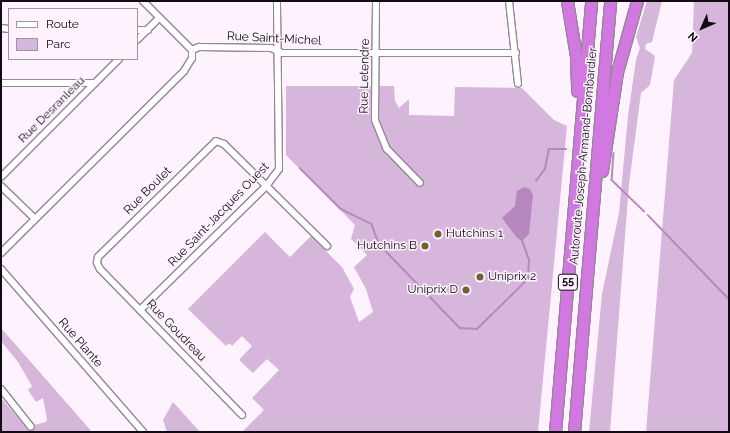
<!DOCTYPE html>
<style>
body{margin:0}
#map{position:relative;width:730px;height:433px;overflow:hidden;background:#fdf2fe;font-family:Raleway,sans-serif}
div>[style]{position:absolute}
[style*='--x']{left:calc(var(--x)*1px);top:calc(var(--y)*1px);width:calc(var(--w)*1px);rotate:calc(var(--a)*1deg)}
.green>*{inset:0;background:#d6b6db}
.water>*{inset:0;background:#b788bf}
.stream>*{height:1.5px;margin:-0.75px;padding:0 0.75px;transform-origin:0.75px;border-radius:0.75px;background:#b788bf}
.roads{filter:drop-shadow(1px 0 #938795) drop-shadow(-1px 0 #938795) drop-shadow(0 1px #938795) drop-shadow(0 -1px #938795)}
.street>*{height:6px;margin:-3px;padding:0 3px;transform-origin:3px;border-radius:3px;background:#fff}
.highway>*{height:11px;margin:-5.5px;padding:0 5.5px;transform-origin:5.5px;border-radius:5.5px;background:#d278e1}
.dots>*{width:11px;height:11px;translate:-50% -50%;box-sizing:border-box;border:2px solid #fdf2fe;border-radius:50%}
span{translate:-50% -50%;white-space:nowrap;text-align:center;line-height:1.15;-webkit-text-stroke:3px #fdf2fe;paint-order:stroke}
.shield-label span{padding:1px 3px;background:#fdf2fe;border:1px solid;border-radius:3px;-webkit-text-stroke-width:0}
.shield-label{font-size:11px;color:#100b10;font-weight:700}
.street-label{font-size:12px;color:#100b10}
.poi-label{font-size:12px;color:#100b10}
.left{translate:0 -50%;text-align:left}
.right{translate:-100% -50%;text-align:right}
.frame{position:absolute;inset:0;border:2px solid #100b10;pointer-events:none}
.legend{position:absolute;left:8px;top:8px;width:130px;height:52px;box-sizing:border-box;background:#fdf2fe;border:1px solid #9e969f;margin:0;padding:5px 7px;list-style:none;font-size:12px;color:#100b10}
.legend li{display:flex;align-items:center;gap:8px;height:20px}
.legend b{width:20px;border:1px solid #9e969f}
.north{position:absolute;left:682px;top:8px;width:40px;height:40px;-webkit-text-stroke:3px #fdf2fe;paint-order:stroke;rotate:225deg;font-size:11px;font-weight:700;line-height:16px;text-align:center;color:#100b10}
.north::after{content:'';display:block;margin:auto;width:14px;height:18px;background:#100b10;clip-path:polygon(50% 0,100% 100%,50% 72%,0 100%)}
</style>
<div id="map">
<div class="green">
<div style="clip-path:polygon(647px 1px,662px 1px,652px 42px,646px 44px,645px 49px,655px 56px,650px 85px,641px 93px,629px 184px,610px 432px,589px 432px,602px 294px,619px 213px,628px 116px,636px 60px,640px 48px,636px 37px)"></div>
<div style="clip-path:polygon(694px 1px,729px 1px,729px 432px,646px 432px,674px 80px,692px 53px)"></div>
<div style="clip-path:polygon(286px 86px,394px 86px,395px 101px,399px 108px,409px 99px,409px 115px,454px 116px,455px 87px,522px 88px,554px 120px,567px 126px,538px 432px,242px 432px,264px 410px,252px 398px,279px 370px,267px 359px,253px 373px,239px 360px,252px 346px,242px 336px,232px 346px,229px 343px,226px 346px,188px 309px,265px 232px,290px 257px,311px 236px,342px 267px,354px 289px,350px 297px,359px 322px,373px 312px,366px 289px,354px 267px,367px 255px,351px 239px,355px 225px,286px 155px)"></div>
<div style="clip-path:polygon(1px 328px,92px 432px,1px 432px,1px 398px,26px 427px,46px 422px,47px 419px,43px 398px,36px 402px,28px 390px,32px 386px,18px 362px,1px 341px)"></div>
<div style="clip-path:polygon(173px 402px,200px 432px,167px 432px,163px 420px)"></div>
</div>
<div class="water">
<div style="clip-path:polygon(524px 187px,530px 189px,533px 195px,529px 234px,522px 241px,517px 238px,502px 218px,515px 206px,517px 191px)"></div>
</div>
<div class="stream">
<div style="--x:614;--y:153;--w:27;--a:94"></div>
<div style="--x:612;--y:180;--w:45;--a:44.1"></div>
<div style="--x:300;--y:168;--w:58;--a:45"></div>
<div style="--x:341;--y:209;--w:34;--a:26"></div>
<div style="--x:372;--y:224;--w:21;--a:71"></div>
<div style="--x:379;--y:244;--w:117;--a:46"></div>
<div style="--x:460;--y:328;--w:17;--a:3"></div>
<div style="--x:477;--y:329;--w:71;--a:-44.4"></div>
<div style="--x:528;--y:279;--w:19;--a:-87"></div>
<div style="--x:529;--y:260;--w:20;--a:-110"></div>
<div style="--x:536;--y:181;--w:15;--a:-53"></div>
<div style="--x:545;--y:169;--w:20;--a:-79"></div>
<div style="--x:549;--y:149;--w:17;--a:0"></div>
<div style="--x:648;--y:215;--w:117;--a:46"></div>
</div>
<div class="roads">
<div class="street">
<div style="--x:143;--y:1;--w:69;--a:45"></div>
<div style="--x:376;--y:1;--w:119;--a:90.5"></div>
<div style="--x:375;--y:120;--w:31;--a:68"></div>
<div style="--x:387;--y:149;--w:47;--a:45.9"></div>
<div style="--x:509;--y:1;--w:83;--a:83.8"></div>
<div style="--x:1;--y:28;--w:8;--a:7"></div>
<div style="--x:137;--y:30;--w:11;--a:0"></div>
<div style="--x:137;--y:40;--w:31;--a:-45"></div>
<div style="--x:192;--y:50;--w:8;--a:-23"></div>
<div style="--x:199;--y:47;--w:72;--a:0.8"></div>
<div style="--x:271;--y:48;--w:12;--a:24"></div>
<div style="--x:282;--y:53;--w:234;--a:0"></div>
<div style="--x:1;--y:83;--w:94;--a:0"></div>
<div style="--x:1;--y:177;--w:167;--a:-45"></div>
<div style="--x:1;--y:186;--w:47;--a:44.1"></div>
<div style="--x:1;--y:253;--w:258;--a:-44.8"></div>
<div style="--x:184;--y:71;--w:15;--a:-58"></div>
<div style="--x:192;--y:58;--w:8;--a:-90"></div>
<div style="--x:1;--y:269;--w:216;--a:48.9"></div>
<div style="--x:140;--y:310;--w:178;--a:-44.5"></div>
<div style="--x:267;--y:185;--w:20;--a:-53"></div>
<div style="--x:279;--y:169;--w:168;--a:-90.7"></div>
<div style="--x:1;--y:389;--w:48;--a:51.7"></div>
<div style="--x:242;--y:415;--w:204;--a:-134.2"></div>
<div style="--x:100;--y:269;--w:7;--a:-117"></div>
<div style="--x:97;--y:263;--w:6;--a:-81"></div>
<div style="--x:98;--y:257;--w:165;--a:-44.5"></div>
<div style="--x:216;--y:141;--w:9;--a:21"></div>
<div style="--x:224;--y:144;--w:145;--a:44.7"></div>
</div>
<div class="highway">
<div style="--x:567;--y:1;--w:56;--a:80.7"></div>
<div style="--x:576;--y:56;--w:35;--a:88"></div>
<div style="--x:602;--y:171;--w:100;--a:-81.4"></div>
<div style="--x:617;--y:72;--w:74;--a:-74.3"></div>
<div style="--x:555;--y:432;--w:433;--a:-85.2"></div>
<div style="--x:574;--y:432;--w:433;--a:-85.2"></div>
</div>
</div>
<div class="dots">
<div style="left:438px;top:234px;background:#73612f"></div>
<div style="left:425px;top:246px;background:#73612f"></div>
<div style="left:480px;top:277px;background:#73612f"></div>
<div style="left:466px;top:290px;background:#73612f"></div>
</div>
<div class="shield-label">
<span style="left:568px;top:282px">55</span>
</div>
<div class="street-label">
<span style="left:274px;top:39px;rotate:3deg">Rue Saint-Michel</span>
<span style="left:365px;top:76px;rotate:-89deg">Rue Letendre</span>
<span style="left:52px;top:110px;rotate:-45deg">Rue Desranleau</span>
<span style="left:584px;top:156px;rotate:-85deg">Autoroute Joseph-Armand-Bombardier</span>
<span style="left:148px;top:191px;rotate:-45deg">Rue Boulet</span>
<span style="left:219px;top:215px;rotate:-46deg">Rue Saint-Jacques Ouest</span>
<span style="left:176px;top:331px;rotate:46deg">Rue Goudreau</span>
<span style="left:80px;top:343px;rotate:49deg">Rue Plante</span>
</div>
<div class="poi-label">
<span class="left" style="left:446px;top:234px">Hutchins 1</span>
<span class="right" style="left:417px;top:246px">Hutchins B</span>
<span class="left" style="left:488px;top:277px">Uniprix 2</span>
<span class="right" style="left:458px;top:290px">Uniprix D</span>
</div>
<div class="frame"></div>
<ul class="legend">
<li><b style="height:5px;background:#fff"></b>Route</li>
<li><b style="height:11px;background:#d6b6db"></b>Parc</li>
</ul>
<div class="north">N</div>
</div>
